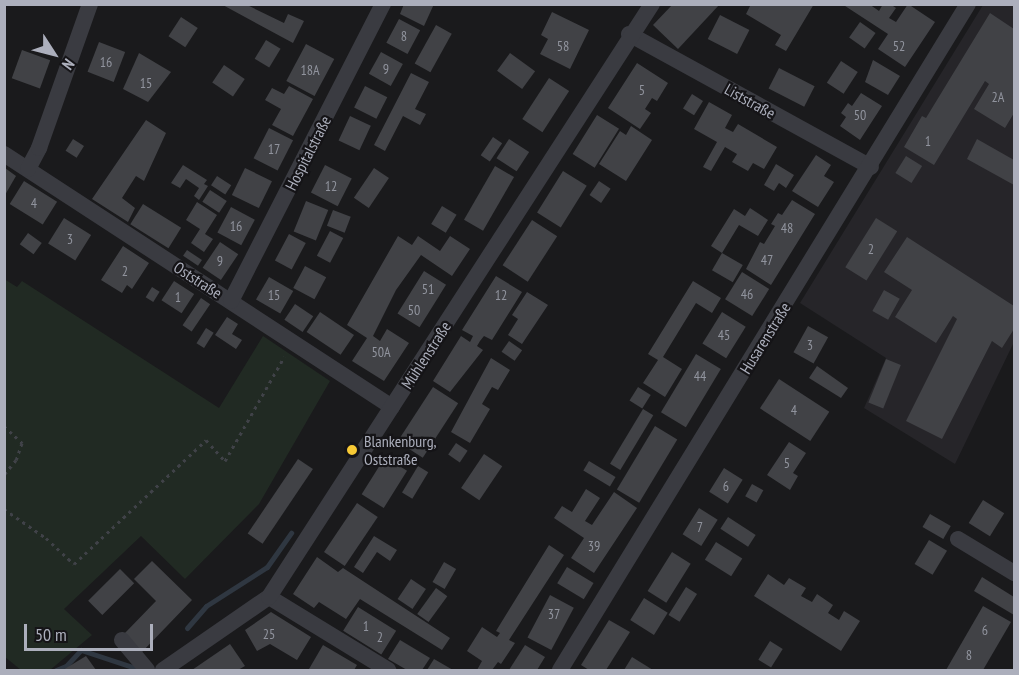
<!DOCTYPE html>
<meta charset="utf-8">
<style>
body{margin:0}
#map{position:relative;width:1019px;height:675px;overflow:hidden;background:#1a1a1c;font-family:"PT Sans Narrow",sans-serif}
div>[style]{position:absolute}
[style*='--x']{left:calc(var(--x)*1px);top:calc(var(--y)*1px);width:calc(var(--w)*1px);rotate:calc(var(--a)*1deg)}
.built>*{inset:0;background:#262529}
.green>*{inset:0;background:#212a23}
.stream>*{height:5px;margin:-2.5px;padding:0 2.5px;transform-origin:2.5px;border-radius:2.5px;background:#2f3741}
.building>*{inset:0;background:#414246;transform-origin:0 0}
.path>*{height:3px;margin-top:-1.5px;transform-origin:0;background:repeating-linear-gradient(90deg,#404248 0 3px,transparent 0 7.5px)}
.minor>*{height:16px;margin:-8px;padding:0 8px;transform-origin:8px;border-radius:8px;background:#3a3b41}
.dots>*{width:16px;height:16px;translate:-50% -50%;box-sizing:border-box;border:3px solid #151417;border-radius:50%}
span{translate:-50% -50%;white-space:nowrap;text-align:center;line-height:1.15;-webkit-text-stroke:4.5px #151417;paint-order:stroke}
.number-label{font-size:14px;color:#91949e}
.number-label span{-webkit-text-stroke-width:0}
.street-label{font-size:16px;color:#acafbc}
.poi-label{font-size:16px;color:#acafbc}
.left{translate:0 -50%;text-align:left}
.frame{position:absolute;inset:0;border:6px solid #acafbc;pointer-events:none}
.north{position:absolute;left:24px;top:24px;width:60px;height:60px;-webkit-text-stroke:4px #151417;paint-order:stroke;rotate:126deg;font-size:16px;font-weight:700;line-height:24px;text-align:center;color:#acafbc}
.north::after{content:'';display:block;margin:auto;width:21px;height:27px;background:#acafbc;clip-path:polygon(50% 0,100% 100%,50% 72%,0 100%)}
.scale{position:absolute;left:24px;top:624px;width:129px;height:27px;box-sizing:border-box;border:3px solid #acafbc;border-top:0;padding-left:8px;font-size:18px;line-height:21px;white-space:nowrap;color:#acafbc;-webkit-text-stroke:4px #151417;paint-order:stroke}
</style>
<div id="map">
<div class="built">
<div style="clip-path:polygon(983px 5px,1014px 5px,1014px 342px,955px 464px,864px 408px,886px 358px,800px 303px)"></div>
</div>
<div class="green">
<div style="clip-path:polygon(4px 279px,17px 287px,22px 281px,219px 408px,263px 336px,330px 381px,259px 504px,185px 579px,141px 536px,64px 609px,92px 635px,50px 670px,21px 670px,5px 657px)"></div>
</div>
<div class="stream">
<div style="--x:187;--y:628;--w:29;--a:-49"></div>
<div style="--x:206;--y:606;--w:72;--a:-32.6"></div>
<div style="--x:267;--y:567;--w:42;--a:-54.8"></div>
<div style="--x:56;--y:670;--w:11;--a:-22"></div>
<div style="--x:66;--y:666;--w:22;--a:-47"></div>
<div style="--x:81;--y:650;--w:57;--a:18.4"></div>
</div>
<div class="building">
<div style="clip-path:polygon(221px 4px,245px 4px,284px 23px,288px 14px,304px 21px,293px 43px)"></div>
<div style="clip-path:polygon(404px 4px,434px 4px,424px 26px,400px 14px)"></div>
<div style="clip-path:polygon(673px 4px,720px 4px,678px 49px,653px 25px)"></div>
<div style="clip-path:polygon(751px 4px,814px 4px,786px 51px,775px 45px,781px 35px,746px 14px)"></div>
<div style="clip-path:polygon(842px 4px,869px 4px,879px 11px,883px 4px,890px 4px,896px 8px,889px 18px,896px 22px,908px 4px,935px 22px,905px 67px,878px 49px,888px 34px)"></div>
<div style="clip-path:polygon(552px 12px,589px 30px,570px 69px,540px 54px,548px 39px,541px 35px)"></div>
<div style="clip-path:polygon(990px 13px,1014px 29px,1014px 113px,1005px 128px,974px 109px,989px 84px,985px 81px,934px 165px,904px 147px,922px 116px,926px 118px)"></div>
<div style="left:720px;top:15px;width:33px;height:27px;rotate:27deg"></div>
<div style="left:181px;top:17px;width:20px;height:23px;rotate:33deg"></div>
<div style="left:399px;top:19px;width:24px;height:27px;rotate:28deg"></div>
<div style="left:860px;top:22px;width:19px;height:19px;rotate:35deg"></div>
<div style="left:436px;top:25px;width:18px;height:44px;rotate:29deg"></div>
<div style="left:266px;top:40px;width:17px;height:22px;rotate:31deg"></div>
<div style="left:99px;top:42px;width:28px;height:32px;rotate:21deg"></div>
<div style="left:306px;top:44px;width:32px;height:42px;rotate:28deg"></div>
<div style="left:22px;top:50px;width:30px;height:30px;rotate:20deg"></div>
<div style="left:381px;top:52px;width:25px;height:25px;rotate:29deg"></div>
<div style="clip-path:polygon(139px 53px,171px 72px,148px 102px,123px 89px)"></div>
<div style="left:510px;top:53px;width:31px;height:22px;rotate:36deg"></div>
<div style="clip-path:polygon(873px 60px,900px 76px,888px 95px,865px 82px)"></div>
<div style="left:841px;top:61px;width:20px;height:26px;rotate:33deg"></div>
<div style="clip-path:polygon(637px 63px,668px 83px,657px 101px,652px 98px,645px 109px,651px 113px,640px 129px,608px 108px)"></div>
<div style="left:224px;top:65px;width:25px;height:21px;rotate:34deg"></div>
<div style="left:779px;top:68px;width:40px;height:23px;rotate:27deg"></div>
<div style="clip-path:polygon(411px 73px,429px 82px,415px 109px,426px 114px,420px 125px,403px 116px,385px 151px,374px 145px)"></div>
<div style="left:549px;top:78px;width:24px;height:49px;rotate:33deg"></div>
<div style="clip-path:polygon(289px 86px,313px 99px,293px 136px,272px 125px,281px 109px,265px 100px,272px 88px,284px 94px)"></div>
<div style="left:365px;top:86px;width:25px;height:24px;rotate:27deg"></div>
<div style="clip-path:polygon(861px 93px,882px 106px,860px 140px,840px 126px,846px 117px,841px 113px,848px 103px,852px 106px)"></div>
<div style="left:692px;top:94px;width:13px;height:17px;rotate:32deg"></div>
<div style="clip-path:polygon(709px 102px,732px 115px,725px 128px,733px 132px,738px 124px,777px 147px,764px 169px,753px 163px,748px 171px,732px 162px,737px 154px,725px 147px,711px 171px,703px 167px,717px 142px,694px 129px)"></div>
<div style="left:597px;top:115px;width:26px;height:46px;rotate:32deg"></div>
<div style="left:350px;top:116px;width:23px;height:27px;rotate:25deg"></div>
<div style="clip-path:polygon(146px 120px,166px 133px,144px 181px,136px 176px,122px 198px,135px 208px,128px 222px,92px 199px)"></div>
<div style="clip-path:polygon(631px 126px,652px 140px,626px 181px,599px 164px,620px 131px,626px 135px)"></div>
<div style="left:269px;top:128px;width:27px;height:34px;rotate:27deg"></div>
<div style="left:493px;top:137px;width:11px;height:22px;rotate:34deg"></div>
<div style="left:73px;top:139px;width:13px;height:14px;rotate:32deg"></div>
<div style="left:509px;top:139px;width:24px;height:23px;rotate:33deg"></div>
<div style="clip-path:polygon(977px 139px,1014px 160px,1014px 185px,967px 159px)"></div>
<div style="clip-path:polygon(816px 155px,831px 165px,824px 176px,834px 182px,818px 207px,792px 191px)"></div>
<div style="left:906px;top:156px;width:19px;height:20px;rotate:32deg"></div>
<div style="clip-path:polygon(776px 164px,794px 175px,786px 188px,779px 183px,774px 191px,764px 185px)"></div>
<div style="clip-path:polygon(183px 165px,207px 180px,204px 184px,208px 186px,199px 200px,194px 196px,199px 188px,186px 179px,180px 188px,171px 183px)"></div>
<div style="left:325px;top:165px;width:30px;height:31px;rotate:27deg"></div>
<div style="left:495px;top:166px;width:22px;height:62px;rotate:30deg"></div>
<div style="clip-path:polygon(5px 168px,16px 176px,5px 195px)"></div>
<div style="left:245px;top:168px;width:30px;height:30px;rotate:26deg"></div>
<div style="left:374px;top:168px;width:18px;height:36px;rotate:34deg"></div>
<div style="left:563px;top:171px;width:28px;height:49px;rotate:32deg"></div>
<div style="left:217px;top:176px;width:17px;height:11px;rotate:33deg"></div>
<div style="left:24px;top:181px;width:39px;height:27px;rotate:32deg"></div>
<div style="left:599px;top:181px;width:14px;height:17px;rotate:34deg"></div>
<div style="left:210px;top:190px;width:20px;height:14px;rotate:33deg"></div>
<div style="clip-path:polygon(792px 200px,815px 214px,771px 285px,746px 269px,760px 242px,764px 244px,775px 226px,771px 224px,778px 213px,782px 215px)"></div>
<div style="left:306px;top:201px;width:24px;height:33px;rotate:22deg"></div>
<div style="clip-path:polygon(197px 202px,217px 215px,205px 234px,213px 239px,204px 252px,191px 243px,200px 229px,186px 220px)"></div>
<div style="left:143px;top:204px;width:45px;height:24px;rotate:32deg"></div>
<div style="left:442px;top:206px;width:17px;height:21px;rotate:31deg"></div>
<div style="left:231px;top:207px;width:27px;height:29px;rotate:28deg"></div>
<div style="clip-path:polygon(750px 208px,768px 220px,758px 236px,739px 225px,722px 253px,711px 246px,734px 209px,745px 216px)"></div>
<div style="left:333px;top:210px;width:19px;height:17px;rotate:21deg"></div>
<div style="left:64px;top:218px;width:32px;height:30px;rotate:32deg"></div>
<div style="left:876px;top:218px;width:25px;height:58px;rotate:32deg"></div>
<div style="left:532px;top:220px;width:30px;height:54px;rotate:33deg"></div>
<div style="left:330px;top:231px;width:15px;height:28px;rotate:28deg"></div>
<div style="left:28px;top:233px;width:17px;height:14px;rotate:36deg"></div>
<div style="left:289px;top:234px;width:19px;height:30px;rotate:28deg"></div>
<div style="clip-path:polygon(398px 236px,412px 245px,418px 236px,440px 251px,450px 236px,470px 249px,452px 276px,421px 255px,396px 290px,373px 336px,380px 341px,387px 329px,409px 343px,384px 381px,352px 361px,367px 338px,347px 325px)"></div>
<div style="clip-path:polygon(907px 237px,1014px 306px,1014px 329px,1002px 348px,992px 341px,942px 439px,906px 421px,957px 319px,953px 316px,936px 343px,895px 317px,912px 290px,884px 272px)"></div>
<div style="left:220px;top:242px;width:22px;height:31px;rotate:34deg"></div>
<div style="clip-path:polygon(123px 246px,149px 263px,132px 289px,127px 285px,122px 293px,101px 280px)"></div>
<div style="left:187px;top:250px;width:18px;height:7px;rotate:34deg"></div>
<div style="left:722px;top:253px;width:24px;height:20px;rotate:30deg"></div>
<div style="left:305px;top:266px;width:24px;height:25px;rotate:28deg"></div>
<div style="left:424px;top:271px;width:26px;height:50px;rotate:32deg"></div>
<div style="left:742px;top:272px;width:32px;height:32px;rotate:32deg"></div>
<div style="clip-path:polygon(496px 276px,522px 292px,492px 340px,484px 336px,480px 341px,477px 346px,483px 350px,450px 392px,433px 381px,461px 336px,470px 342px,473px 336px,462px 330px)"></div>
<div style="left:269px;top:277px;width:28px;height:26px;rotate:30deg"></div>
<div style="left:174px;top:281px;width:24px;height:23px;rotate:33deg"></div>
<div style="clip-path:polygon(693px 281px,721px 298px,712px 313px,696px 303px,663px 357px,682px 369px,665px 397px,643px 383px,658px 360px,648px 354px)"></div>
<div style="left:152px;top:287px;width:9px;height:12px;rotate:32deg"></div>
<div style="left:884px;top:290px;width:18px;height:24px;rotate:29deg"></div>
<div style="clip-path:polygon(527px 292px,548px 305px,522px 344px,508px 335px,518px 319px,512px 315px)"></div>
<div style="left:201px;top:298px;width:11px;height:33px;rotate:34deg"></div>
<div style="left:295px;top:304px;width:22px;height:19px;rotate:34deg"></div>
<div style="left:320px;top:312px;width:41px;height:24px;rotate:34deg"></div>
<div style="left:722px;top:312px;width:28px;height:37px;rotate:32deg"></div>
<div style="clip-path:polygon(227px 317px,238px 324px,232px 334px,242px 340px,236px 349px,215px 335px)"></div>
<div style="left:808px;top:326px;width:23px;height:30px;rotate:29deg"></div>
<div style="left:206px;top:328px;width:9px;height:18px;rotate:32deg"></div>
<div style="left:509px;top:341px;width:16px;height:13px;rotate:35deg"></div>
<div style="left:696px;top:354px;width:29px;height:68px;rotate:31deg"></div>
<div style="clip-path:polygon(491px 358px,510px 370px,498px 390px,492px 387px,482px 404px,490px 409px,470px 443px,451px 432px)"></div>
<div style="left:886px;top:359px;width:16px;height:47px;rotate:22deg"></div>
<div style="clip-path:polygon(817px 366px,848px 388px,841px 398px,809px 378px)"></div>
<div style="left:779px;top:379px;width:60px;height:35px;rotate:33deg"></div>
<div style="left:433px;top:387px;width:30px;height:65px;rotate:33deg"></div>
<div style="left:638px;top:387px;width:15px;height:16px;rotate:32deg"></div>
<div style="left:643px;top:409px;width:12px;height:64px;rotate:31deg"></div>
<div style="left:655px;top:426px;width:26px;height:74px;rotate:31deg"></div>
<div style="clip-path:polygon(789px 442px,806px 453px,793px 473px,798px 476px,790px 490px,767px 475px)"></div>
<div style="left:456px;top:443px;width:14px;height:14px;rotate:34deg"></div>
<div style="left:484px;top:454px;width:22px;height:41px;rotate:34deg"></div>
<div style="left:385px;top:457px;width:26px;height:44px;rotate:32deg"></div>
<div style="left:298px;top:459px;width:18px;height:90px;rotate:34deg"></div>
<div style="left:589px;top:461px;width:31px;height:11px;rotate:31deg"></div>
<div style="left:418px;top:466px;width:12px;height:31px;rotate:31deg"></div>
<div style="left:724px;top:468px;width:22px;height:28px;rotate:32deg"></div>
<div style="left:752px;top:484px;width:13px;height:14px;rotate:29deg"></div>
<div style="clip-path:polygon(586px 489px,600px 498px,585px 521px,592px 525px,614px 492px,637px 508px,594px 573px,571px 558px,584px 538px,554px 518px,562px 506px,572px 512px)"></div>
<div style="left:983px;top:500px;width:25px;height:27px;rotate:32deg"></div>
<div style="left:357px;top:503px;width:25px;height:59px;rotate:34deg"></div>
<div style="left:699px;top:508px;width:22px;height:31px;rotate:32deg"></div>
<div style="left:930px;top:514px;width:24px;height:15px;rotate:30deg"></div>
<div style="left:728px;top:517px;width:33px;height:14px;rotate:33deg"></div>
<div style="clip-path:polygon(374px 536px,397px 550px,390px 561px,377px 552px,363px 573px,354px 567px)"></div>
<div style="left:929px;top:540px;width:21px;height:28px;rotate:31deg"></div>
<div style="left:716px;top:542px;width:31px;height:21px;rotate:32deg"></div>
<div style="clip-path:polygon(549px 545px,564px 555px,509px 640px,515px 643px,501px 664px,498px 662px,492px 670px,477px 670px,482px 661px,467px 651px,482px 627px,497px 637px,500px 633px,496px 631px)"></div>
<div style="left:672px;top:552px;width:22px;height:46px;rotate:32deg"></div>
<div style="clip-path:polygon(317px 557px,338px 572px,343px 568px,450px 638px,442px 650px,360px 599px,346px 619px,319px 602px,314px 608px,293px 594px)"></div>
<div style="clip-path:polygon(152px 561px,192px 600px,142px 652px,124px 634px,156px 601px,134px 579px)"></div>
<div style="left:444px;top:562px;width:14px;height:23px;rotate:30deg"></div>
<div style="left:567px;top:567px;width:31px;height:19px;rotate:31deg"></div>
<div style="left:120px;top:569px;width:20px;height:45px;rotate:45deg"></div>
<div style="clip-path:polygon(768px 574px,784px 585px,789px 578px,806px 588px,801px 596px,812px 602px,817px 594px,833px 605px,828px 613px,839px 620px,844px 611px,860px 621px,841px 651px,754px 596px)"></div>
<div style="clip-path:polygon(982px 577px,1014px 597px,1014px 615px,974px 591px)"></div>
<div style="left:411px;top:579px;width:18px;height:24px;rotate:34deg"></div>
<div style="left:686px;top:587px;width:13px;height:33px;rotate:32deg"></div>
<div style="left:436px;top:588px;width:14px;height:32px;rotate:36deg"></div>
<div style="left:550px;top:595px;width:27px;height:48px;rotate:28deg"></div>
<div style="left:644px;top:598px;width:28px;height:26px;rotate:32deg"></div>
<div style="clip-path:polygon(983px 606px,1011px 622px,983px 670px,946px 670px)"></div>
<div style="left:358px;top:607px;width:45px;height:28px;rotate:32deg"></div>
<div style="clip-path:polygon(271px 612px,311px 637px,297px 660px,270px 644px,257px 651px,245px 630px)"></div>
<div style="clip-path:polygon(609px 620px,630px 632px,606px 670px,589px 670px,581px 665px)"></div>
<div style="clip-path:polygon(400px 640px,430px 658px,422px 670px,407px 670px,388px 659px)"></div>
<div style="left:770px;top:641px;width:15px;height:22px;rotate:32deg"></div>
<div style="clip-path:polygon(230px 644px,245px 666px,238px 670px,192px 670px)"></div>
<div style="clip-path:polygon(323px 645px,357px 665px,354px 670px,309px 669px)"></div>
<div style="clip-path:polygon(525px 645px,545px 657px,537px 670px,509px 670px)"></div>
<div style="clip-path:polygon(86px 656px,96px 670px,63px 670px)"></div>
<div style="clip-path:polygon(632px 657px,653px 670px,624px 670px)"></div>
<div style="clip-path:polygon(434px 659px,453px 670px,427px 670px)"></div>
</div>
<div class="path">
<div style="--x:4;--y:426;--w:25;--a:43"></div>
<div style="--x:22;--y:443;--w:18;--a:109"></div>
<div style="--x:16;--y:460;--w:19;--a:129"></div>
<div style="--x:4;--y:509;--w:51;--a:34.6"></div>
<div style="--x:46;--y:538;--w:38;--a:43"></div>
<div style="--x:74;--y:564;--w:181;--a:-43.2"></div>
<div style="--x:206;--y:440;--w:28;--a:48"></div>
<div style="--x:225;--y:461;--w:120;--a:-60.4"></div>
</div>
<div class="minor">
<div style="--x:629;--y:34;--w:276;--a:28.8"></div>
<div style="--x:4;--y:154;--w:463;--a:33.1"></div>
<div style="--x:28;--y:169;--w:24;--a:-62"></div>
<div style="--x:39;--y:148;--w:153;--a:-70.5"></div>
<div style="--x:231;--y:301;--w:334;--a:-62.9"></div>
<div style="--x:958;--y:539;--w:66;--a:31.3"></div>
<div style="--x:269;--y:597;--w:140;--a:31.5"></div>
<div style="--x:122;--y:640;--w:39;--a:50"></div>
<div style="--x:163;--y:670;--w:129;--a:-34.6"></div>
<div style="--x:269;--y:597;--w:706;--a:-57.14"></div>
<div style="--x:560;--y:670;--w:781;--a:-58.51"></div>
</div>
<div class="dots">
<div style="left:352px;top:450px;background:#f8ca35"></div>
</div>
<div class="number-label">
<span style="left:404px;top:36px">8</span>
<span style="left:563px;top:46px">58</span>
<span style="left:899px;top:46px">52</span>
<span style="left:106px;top:62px">16</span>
<span style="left:386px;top:69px">9</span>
<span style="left:310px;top:70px">18A</span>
<span style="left:146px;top:83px">15</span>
<span style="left:642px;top:90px">5</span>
<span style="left:998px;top:97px">2A</span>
<span style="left:860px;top:115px">50</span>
<span style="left:928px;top:141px">1</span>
<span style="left:274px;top:149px">17</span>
<span style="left:331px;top:186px">12</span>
<span style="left:34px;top:203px">4</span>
<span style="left:236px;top:226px">16</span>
<span style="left:787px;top:228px">48</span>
<span style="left:70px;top:239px">3</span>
<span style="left:871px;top:249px">2</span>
<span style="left:767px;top:260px">47</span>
<span style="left:220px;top:261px">9</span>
<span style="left:125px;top:271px">2</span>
<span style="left:428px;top:289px">51</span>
<span style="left:747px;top:294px">46</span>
<span style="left:274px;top:295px">15</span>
<span style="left:501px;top:295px">12</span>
<span style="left:178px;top:297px">1</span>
<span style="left:414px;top:310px">50</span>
<span style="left:724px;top:335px">45</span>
<span style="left:810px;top:345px">3</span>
<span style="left:381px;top:352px">50A</span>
<span style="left:700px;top:376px">44</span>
<span style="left:794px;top:410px">4</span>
<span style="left:787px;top:463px">5</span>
<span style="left:726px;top:486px">6</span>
<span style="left:700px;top:527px">7</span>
<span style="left:594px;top:546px">39</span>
<span style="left:554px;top:614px">37</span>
<span style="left:366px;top:626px">1</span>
<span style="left:985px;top:630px">6</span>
<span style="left:269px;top:634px">25</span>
<span style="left:380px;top:637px">2</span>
<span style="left:969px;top:655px">8</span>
</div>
<div class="street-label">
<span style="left:750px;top:101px;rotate:29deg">Liststraße</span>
<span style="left:308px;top:153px;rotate:-63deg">Hospitalstraße</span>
<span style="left:198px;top:280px;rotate:33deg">Oststraße</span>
<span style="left:765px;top:338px;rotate:-58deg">Husarenstraße</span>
<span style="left:426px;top:355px;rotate:-57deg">Mühlenstraße</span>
</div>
<div class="poi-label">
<span class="left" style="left:364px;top:450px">Blankenburg,<br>Oststraße</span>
</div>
<div class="frame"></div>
<div class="north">N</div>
<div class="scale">50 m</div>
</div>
